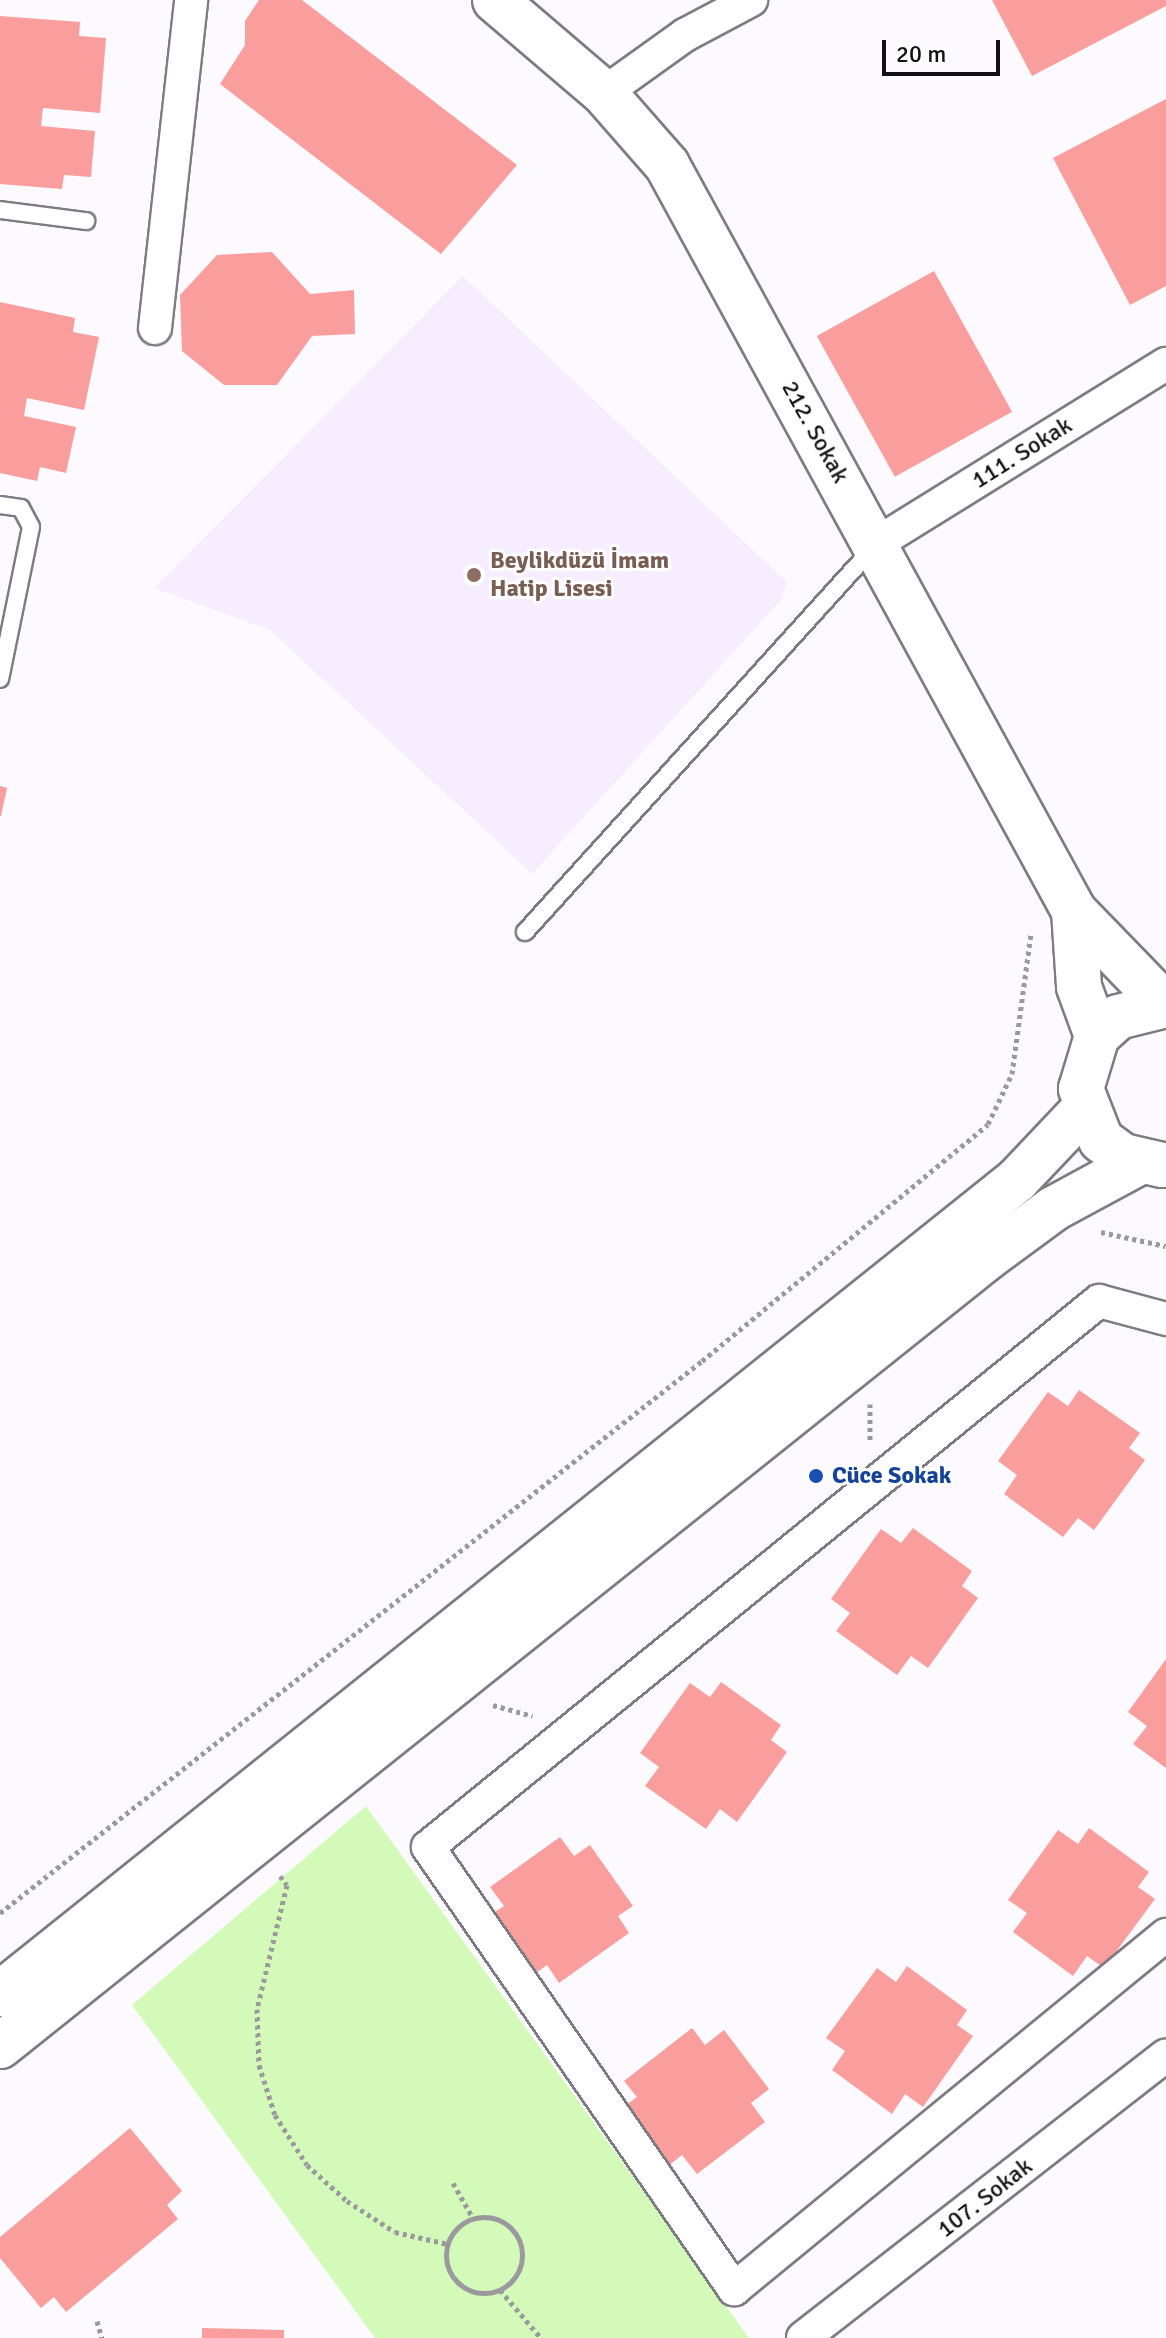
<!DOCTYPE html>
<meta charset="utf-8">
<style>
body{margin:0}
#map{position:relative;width:1166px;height:2338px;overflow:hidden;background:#fcfafe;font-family:Signika,sans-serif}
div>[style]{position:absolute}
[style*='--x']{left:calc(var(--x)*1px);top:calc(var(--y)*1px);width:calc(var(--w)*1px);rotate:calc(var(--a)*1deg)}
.built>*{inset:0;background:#f6eeff}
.green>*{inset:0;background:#d4faba}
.building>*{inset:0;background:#f99e9d;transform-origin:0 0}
.path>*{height:5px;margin-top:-2.5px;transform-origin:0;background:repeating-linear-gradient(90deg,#9b999d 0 4px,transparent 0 8px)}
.path>.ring{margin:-2.5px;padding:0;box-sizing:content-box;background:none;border:5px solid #9b999d;border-radius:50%}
.roads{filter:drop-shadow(2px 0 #7f7b84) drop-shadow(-2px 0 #7f7b84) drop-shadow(0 2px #7f7b84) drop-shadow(0 -2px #7f7b84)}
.lane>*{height:16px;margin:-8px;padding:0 8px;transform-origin:8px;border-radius:8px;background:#fff}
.street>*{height:32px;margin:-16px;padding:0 16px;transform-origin:16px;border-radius:16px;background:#fff}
.secondary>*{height:44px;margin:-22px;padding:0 22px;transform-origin:22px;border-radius:22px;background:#fff}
.dots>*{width:22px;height:22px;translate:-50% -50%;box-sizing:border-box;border:4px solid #fff;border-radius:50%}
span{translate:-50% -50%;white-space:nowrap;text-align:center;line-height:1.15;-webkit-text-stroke:6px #fff;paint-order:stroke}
.street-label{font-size:24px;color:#131115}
.education-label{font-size:24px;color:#785e54;font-weight:700}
.left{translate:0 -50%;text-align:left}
.transit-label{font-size:24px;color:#164399;font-weight:700}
.scale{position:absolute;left:882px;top:40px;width:118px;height:36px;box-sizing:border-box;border:4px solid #131115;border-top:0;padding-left:10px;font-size:24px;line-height:28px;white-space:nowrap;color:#131115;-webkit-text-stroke:6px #fff;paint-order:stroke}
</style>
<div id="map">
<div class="built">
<div style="clip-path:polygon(463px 276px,787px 582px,781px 600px,532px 874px,270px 630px,154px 588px)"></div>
</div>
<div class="green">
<div style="clip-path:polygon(366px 1806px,749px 2338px,375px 2338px,132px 2005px)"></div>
</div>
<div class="building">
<div style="clip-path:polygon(259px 0,302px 0,517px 165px,441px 254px,220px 84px,245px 45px,245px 21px)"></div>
<div style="clip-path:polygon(992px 0,1166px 0,1166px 6px,1032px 76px)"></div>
<div style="clip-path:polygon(0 16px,80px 22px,79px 36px,106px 38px,100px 113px,43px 108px,41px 126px,95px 131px,91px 177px,64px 175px,62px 189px,0 184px)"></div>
<div style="clip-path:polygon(1166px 99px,1166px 286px,1130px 305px,1053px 158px)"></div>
<div style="clip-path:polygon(272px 252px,310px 294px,354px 290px,355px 334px,312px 336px,277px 385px,224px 385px,182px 351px,180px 295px,217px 255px)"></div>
<div style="left:934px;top:271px;width:161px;height:134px;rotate:61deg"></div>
<div style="clip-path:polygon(0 302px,75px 318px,73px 332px,99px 337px,84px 410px,27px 398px,24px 416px,76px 427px,66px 473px,40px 467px,37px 481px,0 473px)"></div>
<div style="clip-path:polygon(0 786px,7px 788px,1px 816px,0 816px)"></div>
<div style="clip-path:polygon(1079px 1390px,1140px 1433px,1129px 1448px,1145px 1460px,1094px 1530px,1078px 1518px,1063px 1537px,1004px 1494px,1017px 1475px,998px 1461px,1048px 1392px,1068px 1406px)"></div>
<div style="clip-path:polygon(913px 1528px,972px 1571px,962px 1586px,978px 1598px,928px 1668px,911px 1656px,897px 1675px,836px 1631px,850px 1613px,831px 1599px,881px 1529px,901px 1543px)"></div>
<div style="clip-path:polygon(1166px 1659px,1166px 1768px,1133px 1744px,1147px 1726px,1128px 1712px)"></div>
<div style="clip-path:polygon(721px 1682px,781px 1725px,771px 1740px,787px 1752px,737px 1822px,720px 1809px,706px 1829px,645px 1786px,659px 1767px,640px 1753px,690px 1683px,710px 1697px)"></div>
<div style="clip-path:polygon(1089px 1828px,1149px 1872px,1138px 1887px,1155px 1899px,1104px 1968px,1087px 1956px,1073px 1976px,1013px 1932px,1027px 1913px,1008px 1900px,1058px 1830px,1078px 1844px)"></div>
<div style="clip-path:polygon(560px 1837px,574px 1856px,590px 1845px,633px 1906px,618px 1916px,629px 1933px,559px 1983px,547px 1965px,527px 1979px,484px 1919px,504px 1906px,490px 1887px)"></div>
<div style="clip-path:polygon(907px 1966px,967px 2010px,957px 2025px,973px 2036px,923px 2107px,905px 2094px,892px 2114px,832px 2070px,845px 2051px,826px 2038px,877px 1968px,896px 1982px)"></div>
<div style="clip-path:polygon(692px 2028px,705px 2045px,724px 2030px,769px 2089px,751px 2103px,765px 2122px,697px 2174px,682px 2155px,667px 2167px,622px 2108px,637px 2097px,624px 2081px)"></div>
<div style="clip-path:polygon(130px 2128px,182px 2191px,167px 2205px,178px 2219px,66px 2312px,54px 2297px,41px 2308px,0 2258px,0 2237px)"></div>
<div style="clip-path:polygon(202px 2328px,284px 2330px,284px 2338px,202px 2338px)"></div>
</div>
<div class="path">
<div style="--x:1101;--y:1232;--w:66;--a:12.2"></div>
<div style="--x:870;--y:1404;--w:38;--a:90"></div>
<div style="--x:493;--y:1705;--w:41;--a:15.4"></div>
<div style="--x:280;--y:1876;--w:11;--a:52"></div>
<div style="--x:287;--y:1885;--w:128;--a:103.6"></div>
<div style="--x:257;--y:2009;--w:56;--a:88"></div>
<div style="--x:259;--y:2065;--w:52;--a:72.3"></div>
<div style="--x:275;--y:2115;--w:59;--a:57.4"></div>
<div style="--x:307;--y:2165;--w:54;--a:42"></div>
<div style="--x:347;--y:2201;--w:57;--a:32.9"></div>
<div style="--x:395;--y:2232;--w:54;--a:12.8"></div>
<div style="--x:0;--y:1913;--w:893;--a:-38.18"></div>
<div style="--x:702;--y:1361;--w:371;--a:-39.6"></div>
<div style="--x:988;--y:1124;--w:55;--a:-64.4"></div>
<div style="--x:1012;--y:1074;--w:142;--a:-82.3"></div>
<div style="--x:453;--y:2183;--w:40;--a:60.3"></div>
<div class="ring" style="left:446px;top:2217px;width:71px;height:71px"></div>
<div style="--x:500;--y:2290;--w:63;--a:49.5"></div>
<div style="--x:97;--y:2321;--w:18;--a:74"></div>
</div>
<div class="roads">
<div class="lane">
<div style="--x:0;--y:210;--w:87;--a:7.3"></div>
<div style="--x:0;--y:505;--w:21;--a:8"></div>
<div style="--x:21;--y:508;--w:21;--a:62"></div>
<div style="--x:31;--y:527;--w:155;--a:101.5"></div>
<div style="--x:525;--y:932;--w:518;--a:-47.82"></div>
</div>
<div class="street">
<div style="--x:604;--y:93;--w:100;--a:-35.6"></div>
<div style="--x:685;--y:35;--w:75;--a:-27.9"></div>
<div style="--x:155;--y:328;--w:330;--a:-83.7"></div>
<div style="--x:877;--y:543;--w:340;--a:-31.8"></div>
<div style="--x:1166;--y:1319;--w:69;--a:-165"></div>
<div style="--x:1099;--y:1301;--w:865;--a:140.86"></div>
<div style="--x:428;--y:1847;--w:538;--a:55.3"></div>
<div style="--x:734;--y:2289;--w:559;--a:-39.33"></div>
<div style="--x:803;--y:2338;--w:460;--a:-37.9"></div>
</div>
<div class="secondary">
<div style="--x:495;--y:0;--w:143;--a:40.5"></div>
<div style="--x:604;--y:93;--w:96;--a:48.8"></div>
<div style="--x:667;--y:165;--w:850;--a:61.38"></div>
<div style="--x:1074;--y:911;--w:131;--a:45.9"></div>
<div style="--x:1074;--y:911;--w:76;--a:86.2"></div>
<div style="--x:1079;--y:987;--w:52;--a:69.8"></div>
<div style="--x:1162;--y:1165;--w:40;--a:-167"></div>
<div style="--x:1123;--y:1156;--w:27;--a:-144"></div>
<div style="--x:1101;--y:1140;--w:55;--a:-111.4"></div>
<div style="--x:1081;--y:1089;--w:55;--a:-73.2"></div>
<div style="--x:1097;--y:1036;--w:28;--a:-42"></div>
<div style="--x:1118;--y:1017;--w:49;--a:-14"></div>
<div style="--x:0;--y:1994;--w:1303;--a:-38.67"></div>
<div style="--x:1017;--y:1180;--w:99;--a:-46.6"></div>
<div style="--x:0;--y:2046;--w:1264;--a:-38.61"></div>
<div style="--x:988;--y:1257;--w:81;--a:-36.4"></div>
<div style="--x:1053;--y:1209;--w:99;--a:-28.4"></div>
</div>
</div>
<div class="dots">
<div style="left:474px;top:575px;background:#8d6e63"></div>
<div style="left:816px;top:1476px;background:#1a4fb4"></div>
</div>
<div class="street-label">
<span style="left:815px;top:432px;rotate:61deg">212. Sokak</span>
<span style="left:1022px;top:453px;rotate:-32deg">111. Sokak</span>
<span style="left:985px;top:2198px;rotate:-38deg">107. Sokak</span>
</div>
<div class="education-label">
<span class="left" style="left:490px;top:575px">Beylikdüzü İmam<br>Hatip Lisesi</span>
</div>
<div class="transit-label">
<span class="left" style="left:832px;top:1476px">Cüce Sokak</span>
</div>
<div class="scale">20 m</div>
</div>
